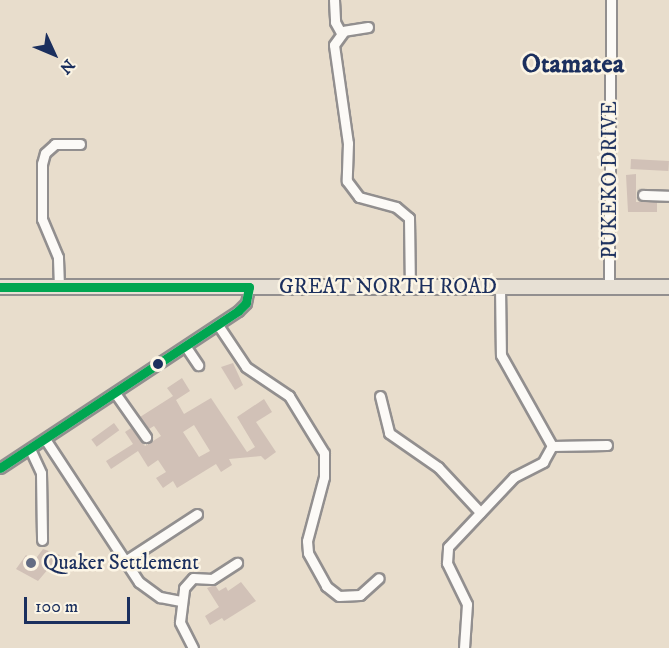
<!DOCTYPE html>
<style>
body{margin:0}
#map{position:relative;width:669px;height:648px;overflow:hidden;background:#e8ddcc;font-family:"IM FELL DW Pica",serif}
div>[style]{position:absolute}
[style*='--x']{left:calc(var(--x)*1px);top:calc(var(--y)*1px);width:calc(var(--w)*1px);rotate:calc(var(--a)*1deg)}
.building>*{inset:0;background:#d1c1b7;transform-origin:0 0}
.roads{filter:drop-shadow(2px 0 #928f8f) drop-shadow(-2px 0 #928f8f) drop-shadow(0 2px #928f8f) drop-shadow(0 -2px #928f8f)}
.minor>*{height:9px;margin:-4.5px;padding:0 4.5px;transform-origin:4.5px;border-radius:4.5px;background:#fcfaf7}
.highway>*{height:14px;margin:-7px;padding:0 7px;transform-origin:7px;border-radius:7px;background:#e7e0d4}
.bus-1>*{height:9px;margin:-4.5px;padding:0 4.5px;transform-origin:4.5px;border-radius:4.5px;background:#00a651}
.dots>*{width:16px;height:16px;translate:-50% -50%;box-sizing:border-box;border:3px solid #fcf5e5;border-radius:50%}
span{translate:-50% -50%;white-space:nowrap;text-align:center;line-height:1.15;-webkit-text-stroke:5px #fcf5e5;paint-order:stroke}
.street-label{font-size:21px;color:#1b2f5e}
.poi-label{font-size:21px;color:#1b2f5e}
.left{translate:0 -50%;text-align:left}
.district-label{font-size:27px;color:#1b2f5e;font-weight:700}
.north{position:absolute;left:24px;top:24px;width:60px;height:60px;-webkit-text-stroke:4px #fcf5e5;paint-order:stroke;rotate:134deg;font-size:16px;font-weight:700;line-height:24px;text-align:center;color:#1b2f5e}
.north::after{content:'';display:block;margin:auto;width:21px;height:27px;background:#1b2f5e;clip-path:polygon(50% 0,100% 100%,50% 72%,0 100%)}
.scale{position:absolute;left:24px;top:597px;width:106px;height:27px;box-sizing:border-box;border:3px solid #1b2f5e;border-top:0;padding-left:8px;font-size:18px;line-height:21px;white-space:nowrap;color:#1b2f5e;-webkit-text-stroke:4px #fcf5e5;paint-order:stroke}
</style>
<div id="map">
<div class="building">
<div style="left:631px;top:159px;width:38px;height:10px;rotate:3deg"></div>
<div style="clip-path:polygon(636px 174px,636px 202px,657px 202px,657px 212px,628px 212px,626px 175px)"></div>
<div style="clip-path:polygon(233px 363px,243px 385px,235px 390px,221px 367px)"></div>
<div style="clip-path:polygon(evenodd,182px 378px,190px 391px,176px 400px,184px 414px,211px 398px,247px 452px,255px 447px,237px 417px,264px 399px,272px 412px,256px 422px,276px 452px,265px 460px,261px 456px,229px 459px,232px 465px,221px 472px,216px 464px,177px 488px,173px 481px,163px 488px,156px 478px,166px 472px,158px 460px,148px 467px,138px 451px,111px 469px,106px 461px,133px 444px,125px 432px,131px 428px,145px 446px,161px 436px,154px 426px,149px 429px,140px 417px,173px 396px,167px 388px,182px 378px,194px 425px,210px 451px,199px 457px,183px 432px,194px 425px)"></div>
<div style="left:114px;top:423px;width:9px;height:28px;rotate:54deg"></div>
<div style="clip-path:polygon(43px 549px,60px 555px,38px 581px,16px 569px,26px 555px,34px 561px)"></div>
<div style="clip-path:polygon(241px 582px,256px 601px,224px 621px,222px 618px,210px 625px,205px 616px,219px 607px,207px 588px,215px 585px,219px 591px,226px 587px,228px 591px)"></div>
</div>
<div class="roads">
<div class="minor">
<div style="--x:334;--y:0;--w:22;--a:87"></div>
<div style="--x:335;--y:22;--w:13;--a:61"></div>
<div style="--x:368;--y:27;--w:24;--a:171"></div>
<div style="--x:344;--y:31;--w:17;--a:126"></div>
<div style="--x:334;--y:45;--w:99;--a:81.9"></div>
<div style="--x:348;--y:143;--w:38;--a:92"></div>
<div style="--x:347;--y:181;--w:20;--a:53"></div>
<div style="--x:359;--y:197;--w:38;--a:15"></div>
<div style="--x:396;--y:207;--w:17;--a:40"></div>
<div style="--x:409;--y:218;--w:69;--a:89.2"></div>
<div style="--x:643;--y:195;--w:26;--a:2"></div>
<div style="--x:59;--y:287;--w:30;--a:-92"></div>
<div style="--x:58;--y:257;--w:41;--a:-112.8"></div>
<div style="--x:42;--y:219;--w:55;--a:-90"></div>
<div style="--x:42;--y:164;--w:11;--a:-75"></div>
<div style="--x:45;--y:153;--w:13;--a:-42"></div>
<div style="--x:55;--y:144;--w:25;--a:0"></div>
<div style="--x:500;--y:287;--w:68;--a:89.2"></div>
<div style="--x:501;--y:355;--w:104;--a:60.7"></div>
<div style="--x:552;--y:446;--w:55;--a:-1"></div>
<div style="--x:609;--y:287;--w:287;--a:-89.6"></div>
<div style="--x:218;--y:325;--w:50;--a:56.3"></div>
<div style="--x:246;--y:367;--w:52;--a:34"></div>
<div style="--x:289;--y:396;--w:67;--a:58.4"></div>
<div style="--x:324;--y:453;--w:24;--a:90"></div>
<div style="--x:324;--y:477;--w:66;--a:104.9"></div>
<div style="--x:307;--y:541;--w:12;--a:85"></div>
<div style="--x:308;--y:553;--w:38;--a:61"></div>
<div style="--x:326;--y:586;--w:16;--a:38"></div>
<div style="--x:339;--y:596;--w:21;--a:-3"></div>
<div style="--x:360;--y:595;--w:25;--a:-42"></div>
<div style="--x:186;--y:347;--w:22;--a:56"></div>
<div style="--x:115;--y:393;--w:54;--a:54.8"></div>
<div style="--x:380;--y:396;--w:38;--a:76"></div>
<div style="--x:389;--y:433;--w:60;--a:34.8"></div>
<div style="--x:438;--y:467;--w:62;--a:47"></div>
<div style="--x:45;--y:439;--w:171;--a:56.7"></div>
<div style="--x:139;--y:582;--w:26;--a:36"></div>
<div style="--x:160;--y:597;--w:21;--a:11"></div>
<div style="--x:30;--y:449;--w:26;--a:65"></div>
<div style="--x:41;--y:473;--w:67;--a:89.1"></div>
<div style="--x:0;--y:468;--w:285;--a:-33.4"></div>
<div style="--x:238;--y:311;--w:11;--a:-45"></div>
<div style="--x:246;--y:303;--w:16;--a:-79"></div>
<div style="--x:125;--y:561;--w:86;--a:-33.1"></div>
<div style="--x:193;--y:648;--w:29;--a:-117"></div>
<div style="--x:180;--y:622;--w:34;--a:-83"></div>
<div style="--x:184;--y:588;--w:13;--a:-48"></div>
<div style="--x:193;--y:578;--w:19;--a:3"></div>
<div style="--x:212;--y:579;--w:30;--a:-33"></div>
<div style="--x:464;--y:648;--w:44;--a:-86.1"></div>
<div style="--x:467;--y:604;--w:46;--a:-116"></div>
<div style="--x:447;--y:563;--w:16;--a:-86"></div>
<div style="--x:448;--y:547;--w:96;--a:-46.7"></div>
<div style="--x:514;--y:477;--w:33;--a:-27"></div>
<div style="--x:543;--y:462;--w:18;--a:-61"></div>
</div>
<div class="highway">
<div style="--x:0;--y:287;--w:669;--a:0"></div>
</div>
</div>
<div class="bus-1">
<div style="--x:0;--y:287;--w:249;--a:0"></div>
<div style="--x:249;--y:287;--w:16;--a:101"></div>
<div style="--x:246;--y:303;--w:11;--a:135"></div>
<div style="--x:238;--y:311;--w:285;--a:146.6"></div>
</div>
<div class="dots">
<div style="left:158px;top:364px;background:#1b2f5e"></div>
<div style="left:31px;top:563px;background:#636c84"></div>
</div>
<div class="street-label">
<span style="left:610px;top:180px;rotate:-90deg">PUKEKO DRIVE</span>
<span style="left:388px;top:287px">GREAT NORTH ROAD</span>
</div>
<div class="poi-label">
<span class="left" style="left:43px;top:563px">Quaker Settlement</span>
</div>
<div class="district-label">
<span style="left:573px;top:65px">Otamatea</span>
</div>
<div class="north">N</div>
<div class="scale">100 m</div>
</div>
